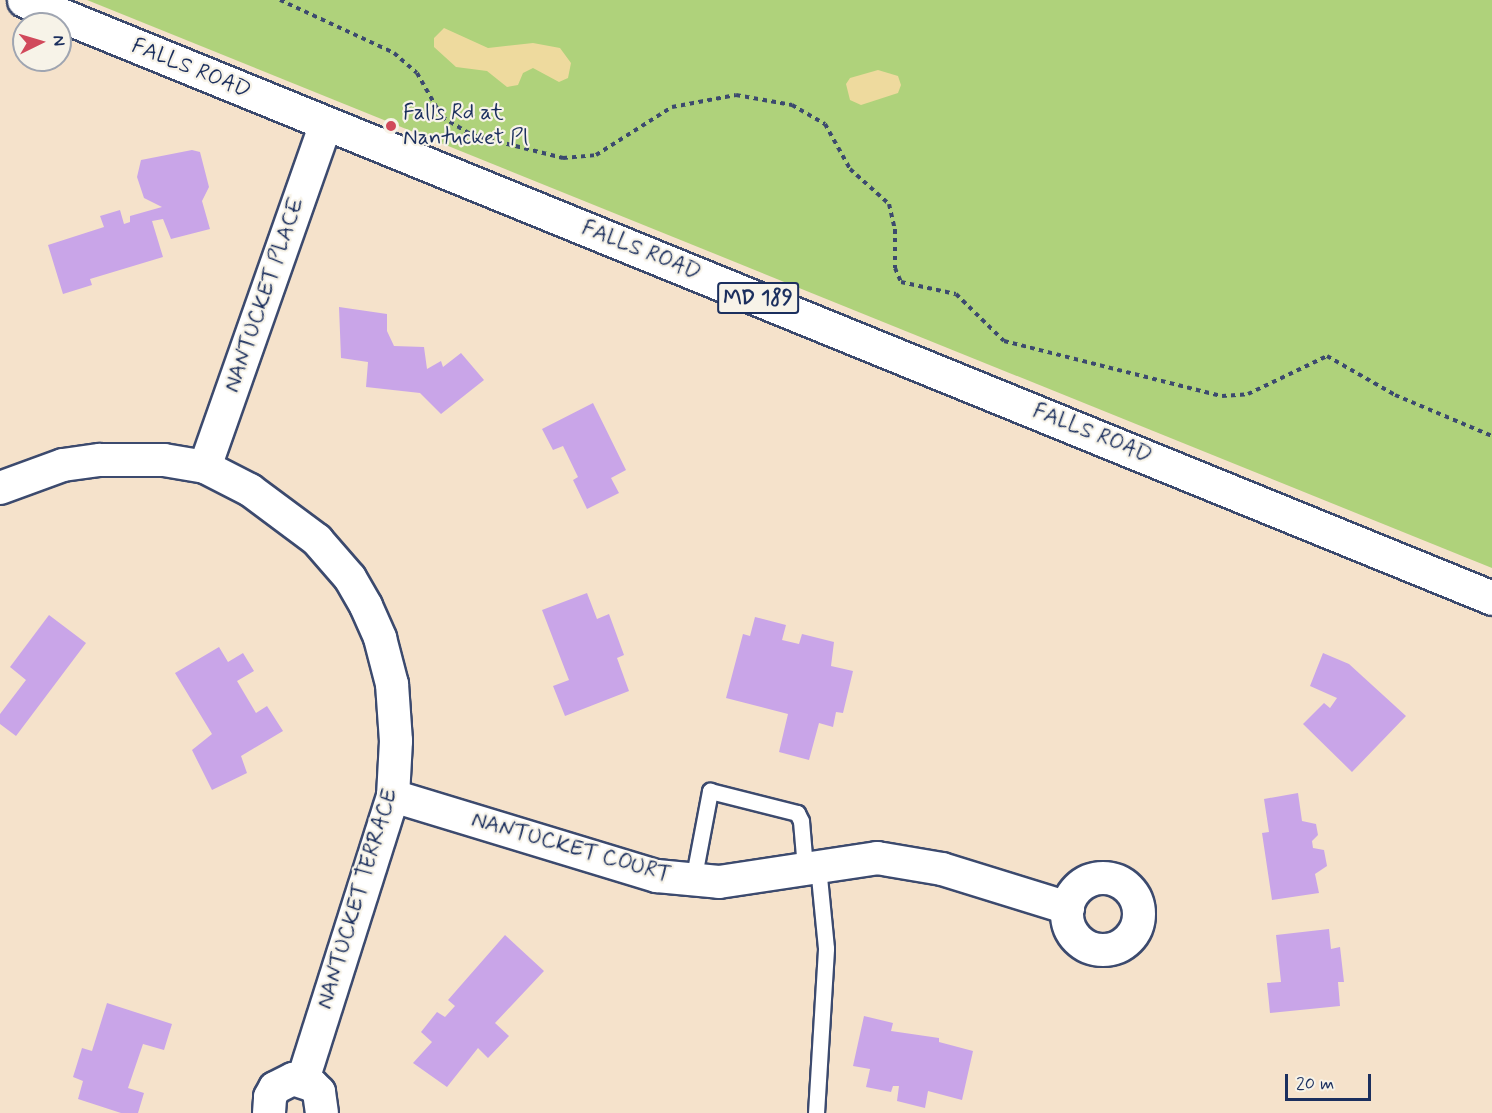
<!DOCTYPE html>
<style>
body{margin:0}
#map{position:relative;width:1492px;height:1113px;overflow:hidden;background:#f5e2cb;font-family:Mynerve,sans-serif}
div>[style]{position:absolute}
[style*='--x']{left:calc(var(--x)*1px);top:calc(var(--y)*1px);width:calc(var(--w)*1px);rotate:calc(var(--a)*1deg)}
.green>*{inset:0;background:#afd27b}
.sand>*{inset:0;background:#eeda9e}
.building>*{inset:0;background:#c9a5e8}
.path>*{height:4px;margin-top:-2px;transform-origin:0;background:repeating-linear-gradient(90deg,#3c4a6e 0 4.5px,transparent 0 9px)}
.roads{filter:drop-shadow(2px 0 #3c4a6e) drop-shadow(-2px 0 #3c4a6e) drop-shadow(0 2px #3c4a6e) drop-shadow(0 -2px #3c4a6e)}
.service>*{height:15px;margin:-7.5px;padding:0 7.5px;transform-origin:7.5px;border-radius:7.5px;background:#fff}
.minor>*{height:32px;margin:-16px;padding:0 16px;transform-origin:16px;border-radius:16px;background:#fff}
.minor>.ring{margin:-16px;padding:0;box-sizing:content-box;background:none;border:32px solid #fff;border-radius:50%}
.primary>*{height:33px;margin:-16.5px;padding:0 16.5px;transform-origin:16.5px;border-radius:16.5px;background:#fff}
.dots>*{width:16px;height:16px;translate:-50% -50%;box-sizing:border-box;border:3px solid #f7f3e8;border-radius:50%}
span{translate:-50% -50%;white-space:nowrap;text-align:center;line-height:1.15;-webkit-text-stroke:4.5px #f7f3e8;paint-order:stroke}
.shield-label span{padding:2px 4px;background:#f7f3e8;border:2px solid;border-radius:4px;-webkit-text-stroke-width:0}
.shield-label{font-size:21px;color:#1b2f5e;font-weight:700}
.street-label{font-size:22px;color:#1b2f5e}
.poi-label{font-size:22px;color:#1b2f5e}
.left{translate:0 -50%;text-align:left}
.north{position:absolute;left:12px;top:12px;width:60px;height:60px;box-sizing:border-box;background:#f7f3e8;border:2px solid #9fa5b1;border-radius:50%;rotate:85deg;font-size:16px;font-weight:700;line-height:24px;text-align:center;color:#1b2f5e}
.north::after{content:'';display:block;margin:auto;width:21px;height:27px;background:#d1495b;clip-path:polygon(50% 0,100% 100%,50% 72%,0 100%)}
.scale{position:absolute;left:1285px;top:1074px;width:86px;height:27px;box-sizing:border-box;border:3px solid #1b2f5e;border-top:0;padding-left:8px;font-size:18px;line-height:21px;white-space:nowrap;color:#1b2f5e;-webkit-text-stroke:4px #f7f3e8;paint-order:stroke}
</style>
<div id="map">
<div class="green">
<div style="clip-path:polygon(87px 0,1492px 0,1492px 568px)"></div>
</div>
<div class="sand">
<div style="clip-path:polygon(444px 28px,488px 48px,533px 43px,560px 48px,571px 63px,568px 78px,559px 82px,533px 68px,523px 73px,518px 85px,507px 87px,487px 71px,456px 67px,434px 47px,434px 38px)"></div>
<div style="clip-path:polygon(878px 70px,898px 76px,901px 85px,898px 93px,861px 105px,850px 100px,846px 84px,850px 78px)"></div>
</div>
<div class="building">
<div style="clip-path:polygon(192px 150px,200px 152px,209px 187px,202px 201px,210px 229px,171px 239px,163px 219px,152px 221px,163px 257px,90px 279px,92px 285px,63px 294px,48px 245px,104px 227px,100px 216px,120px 210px,124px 224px,130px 222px,130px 216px,162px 207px,144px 198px,137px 177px,141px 160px)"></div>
<div style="clip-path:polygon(339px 307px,387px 314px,387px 331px,394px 346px,424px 347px,427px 369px,441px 361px,443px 367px,461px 353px,484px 380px,441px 414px,420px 393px,366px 387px,368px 362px,341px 358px)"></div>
<div style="clip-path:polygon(593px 403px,626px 470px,611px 478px,619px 493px,587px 509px,573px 480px,578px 477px,563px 446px,553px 450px,542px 429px)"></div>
<div style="clip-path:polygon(587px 593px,597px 619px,609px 614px,624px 655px,617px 658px,629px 691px,565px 716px,553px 686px,569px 680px,542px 610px)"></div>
<div style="clip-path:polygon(49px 615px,86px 643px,16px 736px,0 724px,0 714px,26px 680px,10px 667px)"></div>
<div style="clip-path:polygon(755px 617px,786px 625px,782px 640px,799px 644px,802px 634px,834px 642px,831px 666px,853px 671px,843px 713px,836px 712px,833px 727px,819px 723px,809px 760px,779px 752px,788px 714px,726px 698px,743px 634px,750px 636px)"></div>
<div style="clip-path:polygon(219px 647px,228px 662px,243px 653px,254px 671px,237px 681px,256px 713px,267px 706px,283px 731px,241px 756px,247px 773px,212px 790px,192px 750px,212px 734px,175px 673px)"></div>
<div style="clip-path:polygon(1323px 653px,1349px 664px,1406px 716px,1352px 772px,1303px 724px,1324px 703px,1330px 708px,1337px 698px,1310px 686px)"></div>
<div style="clip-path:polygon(1298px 793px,1302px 821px,1316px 824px,1318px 835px,1312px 841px,1313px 848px,1324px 850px,1327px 866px,1315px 874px,1319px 893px,1272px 900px,1262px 833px,1269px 832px,1264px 799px)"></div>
<div style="clip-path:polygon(1329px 929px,1331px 949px,1340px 947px,1344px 982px,1338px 982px,1340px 1006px,1270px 1013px,1267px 983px,1281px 982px,1276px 935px)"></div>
<div style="clip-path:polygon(505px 935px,544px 971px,495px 1023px,509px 1036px,488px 1058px,478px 1048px,447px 1087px,413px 1063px,432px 1042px,421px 1032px,437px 1012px,445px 1017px,455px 1006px,448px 1000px)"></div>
<div style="clip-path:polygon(107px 1003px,172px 1024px,164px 1050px,143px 1044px,128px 1088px,144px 1093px,138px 1113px,121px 1113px,78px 1099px,83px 1081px,73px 1077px,82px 1048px,92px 1051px)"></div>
<div style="clip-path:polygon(864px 1016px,893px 1023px,891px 1031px,939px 1038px,939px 1042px,973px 1051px,962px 1100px,928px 1091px,925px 1108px,897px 1101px,899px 1086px,893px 1086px,891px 1092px,866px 1087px,870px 1069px,853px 1066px)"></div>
</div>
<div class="path">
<div style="--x:280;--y:0;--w:126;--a:24.9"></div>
<div style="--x:394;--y:53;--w:30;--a:41"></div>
<div style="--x:417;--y:73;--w:51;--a:60.4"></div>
<div style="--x:442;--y:117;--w:35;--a:31"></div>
<div style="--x:472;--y:135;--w:94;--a:14.2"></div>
<div style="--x:563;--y:158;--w:33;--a:-5"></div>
<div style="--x:596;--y:155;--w:90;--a:-32.3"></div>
<div style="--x:672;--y:107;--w:65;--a:-10.6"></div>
<div style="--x:736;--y:95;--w:57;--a:10.1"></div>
<div style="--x:792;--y:105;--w:38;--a:30"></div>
<div style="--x:825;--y:124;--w:51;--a:60.9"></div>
<div style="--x:850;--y:169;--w:52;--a:41.9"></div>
<div style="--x:889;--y:204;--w:26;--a:77"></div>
<div style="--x:895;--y:229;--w:39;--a:90"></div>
<div style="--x:895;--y:268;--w:15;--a:67"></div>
<div style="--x:901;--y:282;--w:56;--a:12.3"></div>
<div style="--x:956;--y:294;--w:67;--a:44.4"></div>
<div style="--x:1004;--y:341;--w:225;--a:14.2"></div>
<div style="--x:1222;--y:396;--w:26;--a:-4"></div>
<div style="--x:1248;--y:394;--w:88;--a:-25.7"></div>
<div style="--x:1327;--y:356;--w:78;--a:29.8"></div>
<div style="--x:1395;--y:395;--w:105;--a:22.9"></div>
</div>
<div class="roads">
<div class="service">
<div style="--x:693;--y:881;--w:92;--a:-79.3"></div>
<div style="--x:710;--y:791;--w:90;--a:14.2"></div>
<div style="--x:797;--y:813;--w:9;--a:63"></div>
<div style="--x:801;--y:821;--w:47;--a:85.1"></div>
<div style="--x:816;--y:1113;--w:165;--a:-86.5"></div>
<div style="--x:826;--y:948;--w:82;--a:-95.6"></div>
</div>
<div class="minor">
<div style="--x:205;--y:467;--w:364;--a:-70.6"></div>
<div style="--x:0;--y:488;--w:67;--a:-20.1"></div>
<div style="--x:63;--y:465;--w:37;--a:-8"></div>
<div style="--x:100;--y:460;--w:64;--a:0"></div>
<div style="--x:164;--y:460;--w:42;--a:9.7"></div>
<div style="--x:205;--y:467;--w:51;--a:27.1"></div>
<div style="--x:250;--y:490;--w:84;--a:36.7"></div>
<div style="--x:317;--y:540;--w:50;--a:49"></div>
<div style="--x:350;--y:578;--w:32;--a:60"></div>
<div style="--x:366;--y:606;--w:35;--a:66"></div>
<div style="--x:380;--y:638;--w:48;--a:75.4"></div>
<div style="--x:392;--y:684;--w:57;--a:86"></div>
<div style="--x:396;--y:741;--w:55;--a:93.1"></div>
<div style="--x:393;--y:796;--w:298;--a:107.6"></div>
<div style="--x:393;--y:796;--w:276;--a:16.9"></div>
<div style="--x:657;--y:876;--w:62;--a:5.5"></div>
<div style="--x:719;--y:882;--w:160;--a:-8.6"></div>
<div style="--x:877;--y:858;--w:66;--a:9.6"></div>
<div style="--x:942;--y:869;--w:132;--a:17.2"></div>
<div class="ring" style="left:1067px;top:878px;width:40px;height:40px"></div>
<div style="--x:269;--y:1113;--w:16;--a:-86"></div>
<div style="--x:270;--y:1097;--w:10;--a:-61"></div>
<div style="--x:275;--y:1088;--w:20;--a:-27"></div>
<div style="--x:293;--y:1079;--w:20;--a:18"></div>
<div style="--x:312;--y:1085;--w:10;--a:45"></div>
<div style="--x:319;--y:1092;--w:21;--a:82"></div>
</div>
<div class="primary">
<div style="--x:24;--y:0;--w:1585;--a:22.16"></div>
</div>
</div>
<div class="dots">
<div style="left:391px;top:126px;background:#d1495b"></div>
</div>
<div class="shield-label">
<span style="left:758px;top:298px">MD 189</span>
</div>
<div class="street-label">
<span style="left:191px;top:69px;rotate:22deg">FALLS ROAD</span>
<span style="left:641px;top:251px;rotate:22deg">FALLS ROAD</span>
<span style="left:265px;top:295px;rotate:-71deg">NANTUCKET PLACE</span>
<span style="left:1092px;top:434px;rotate:22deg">FALLS ROAD</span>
<span style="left:571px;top:848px;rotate:16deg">NANTUCKET COURT</span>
<span style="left:358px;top:899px;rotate:-73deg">NANTUCKET TERRACE</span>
</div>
<div class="poi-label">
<span class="left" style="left:403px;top:126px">Falls Rd at<br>Nantucket Pl</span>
</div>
<div class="north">N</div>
<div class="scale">20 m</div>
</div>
